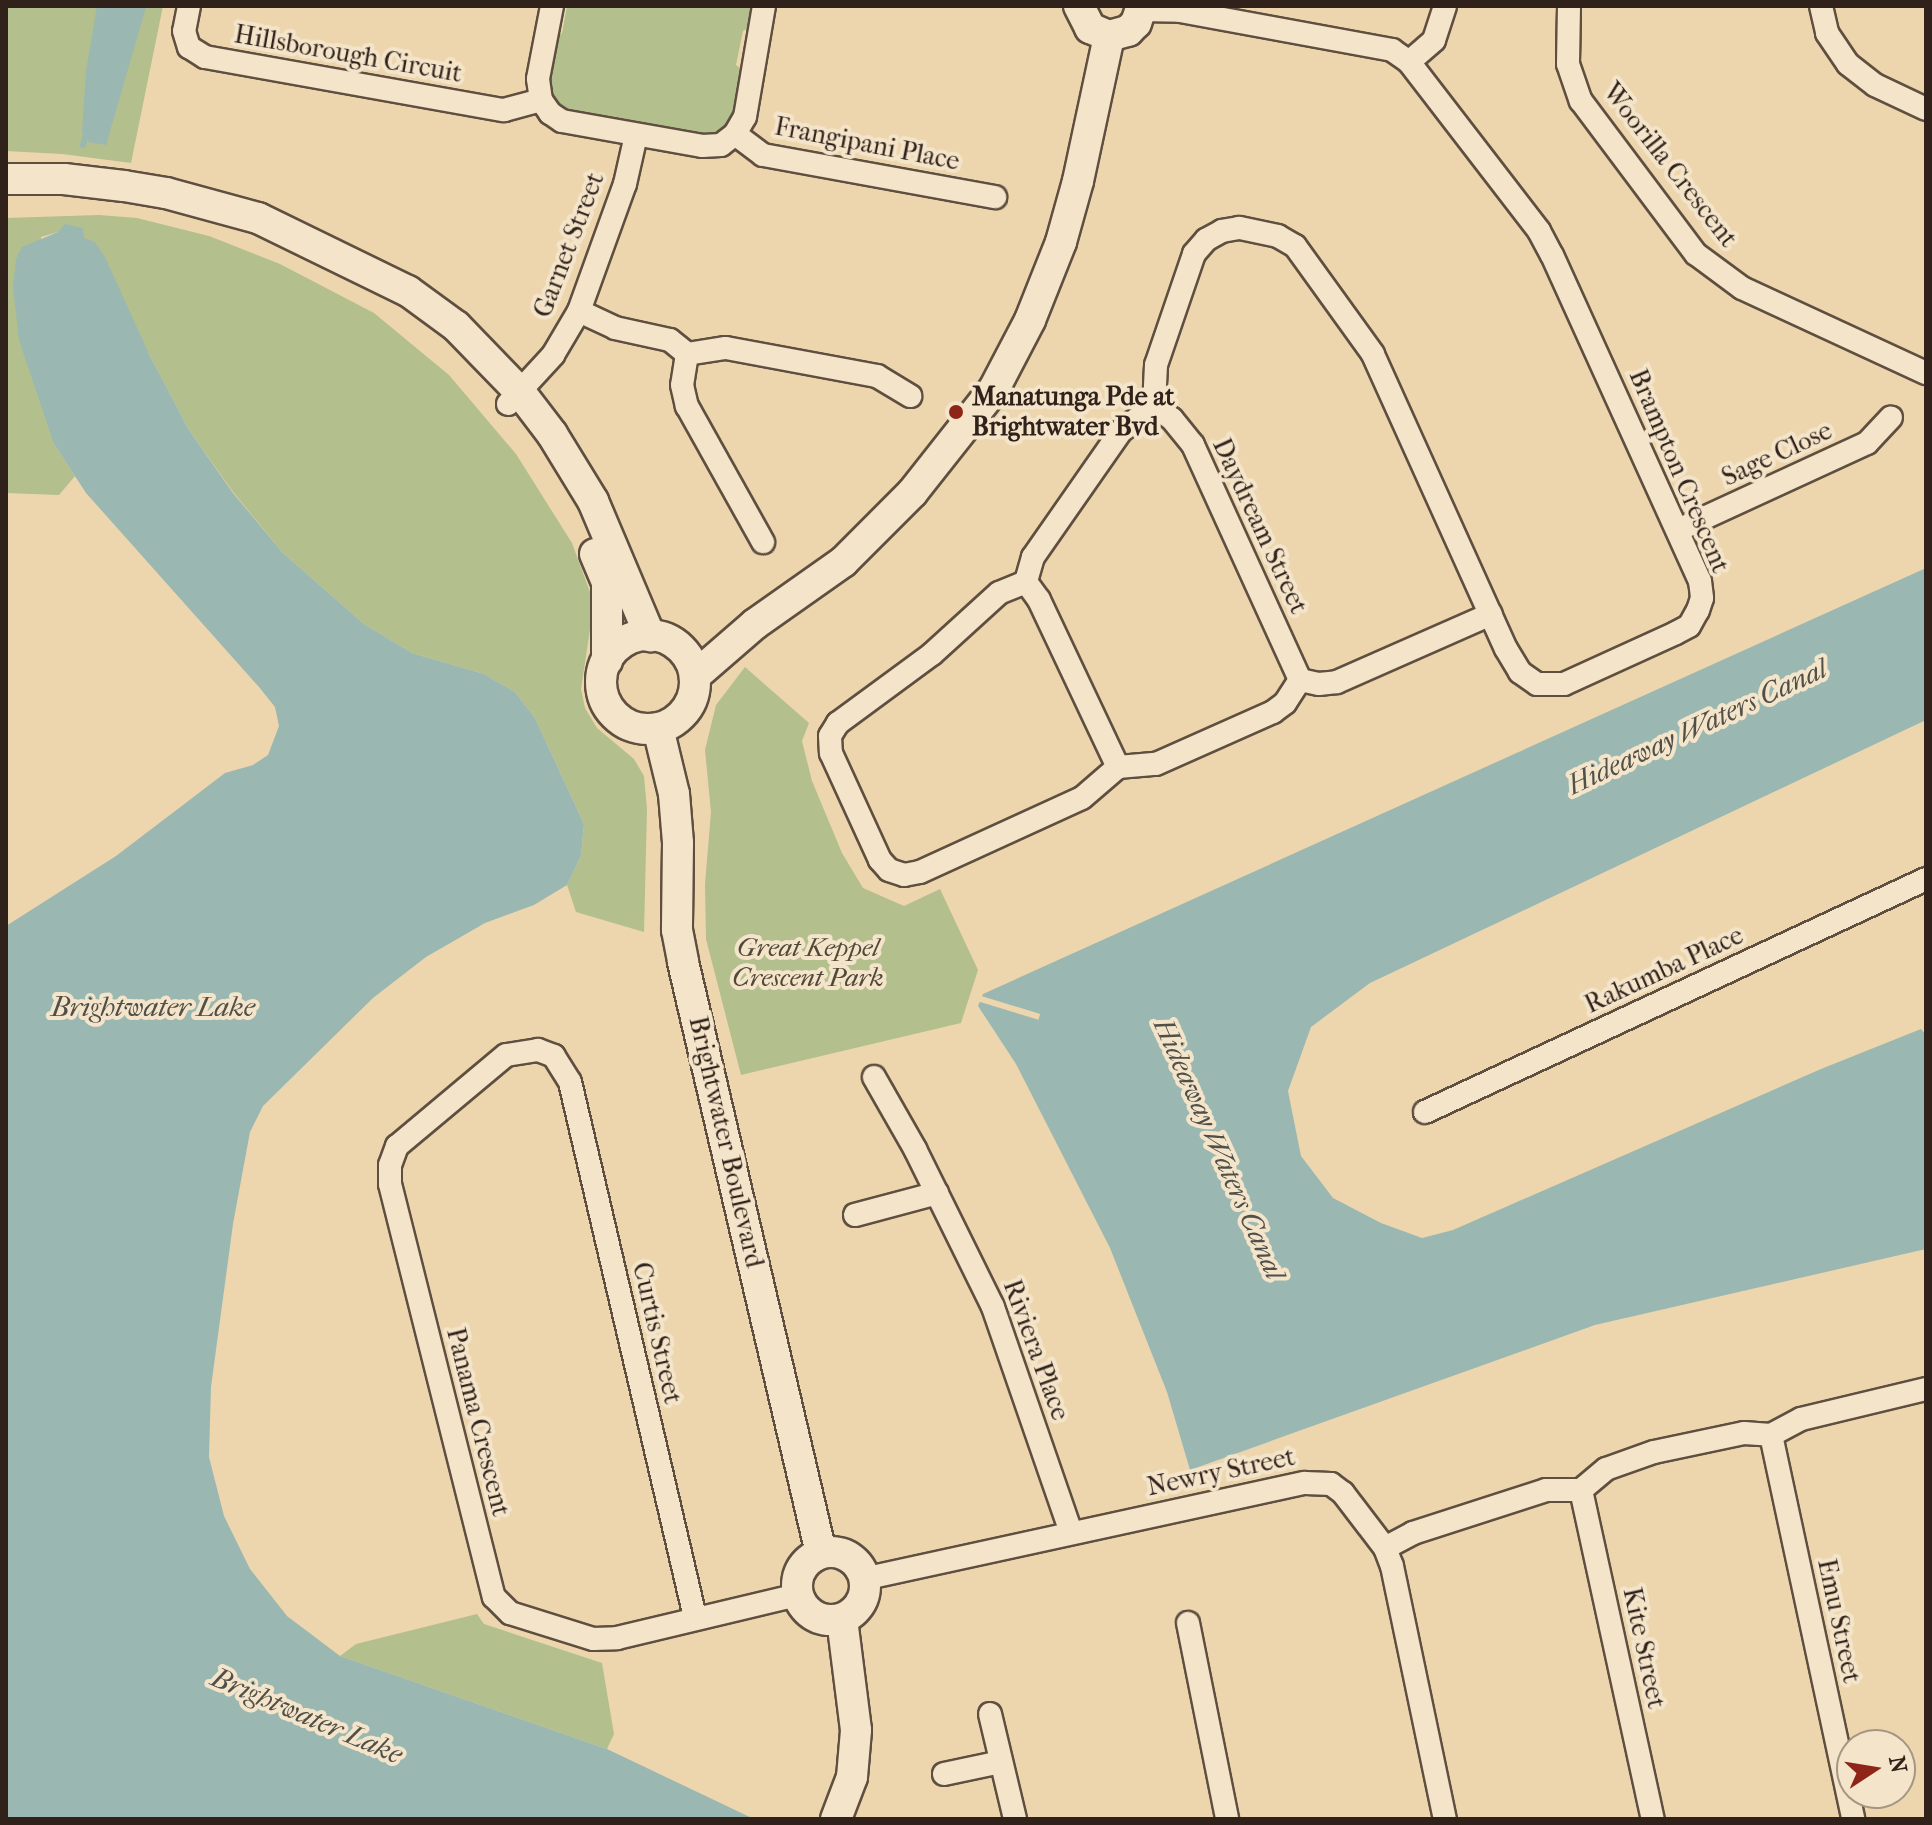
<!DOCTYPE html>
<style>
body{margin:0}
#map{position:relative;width:1932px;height:1825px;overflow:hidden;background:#edd6ad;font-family:"IM FELL French Canon",serif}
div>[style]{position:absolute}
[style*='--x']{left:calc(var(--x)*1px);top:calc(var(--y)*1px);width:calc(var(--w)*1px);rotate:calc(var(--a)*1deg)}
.green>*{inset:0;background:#b3bf8d}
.water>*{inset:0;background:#9ab8b1}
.pier>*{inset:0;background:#edd6ad;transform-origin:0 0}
.stream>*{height:6px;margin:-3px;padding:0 3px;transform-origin:3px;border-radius:3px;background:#9ab8b1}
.roads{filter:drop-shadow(2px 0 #5f4f40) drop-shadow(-2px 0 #5f4f40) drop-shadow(0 2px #5f4f40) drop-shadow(0 -2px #5f4f40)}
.street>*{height:22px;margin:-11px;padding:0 11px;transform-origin:11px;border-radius:11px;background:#f3e4ca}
.secondary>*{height:30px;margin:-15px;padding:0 15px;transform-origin:15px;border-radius:15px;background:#f3e4ca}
.secondary>.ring{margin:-15px;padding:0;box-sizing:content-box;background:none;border:30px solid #f3e4ca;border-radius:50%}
.dots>*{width:22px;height:22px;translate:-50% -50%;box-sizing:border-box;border:4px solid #f3e4ca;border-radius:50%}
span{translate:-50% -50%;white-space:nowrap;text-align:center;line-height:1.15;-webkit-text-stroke:8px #f3e4ca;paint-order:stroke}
.street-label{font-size:26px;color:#30221b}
.poi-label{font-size:26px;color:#30221b;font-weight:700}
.left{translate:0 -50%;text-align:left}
.park-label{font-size:26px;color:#514938;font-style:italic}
.water-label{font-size:28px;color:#504f48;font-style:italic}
.frame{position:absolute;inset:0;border:8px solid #30221b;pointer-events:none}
.north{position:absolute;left:1836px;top:1729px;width:80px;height:80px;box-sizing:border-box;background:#f3e4ca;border:2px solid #a59684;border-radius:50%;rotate:78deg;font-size:22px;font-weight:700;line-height:32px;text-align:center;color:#30221b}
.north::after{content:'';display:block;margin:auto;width:28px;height:36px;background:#8f2418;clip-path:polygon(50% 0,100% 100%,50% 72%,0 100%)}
</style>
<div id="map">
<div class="green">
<div style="clip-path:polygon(6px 6px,163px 6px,131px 163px,62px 154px,6px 151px)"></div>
<div style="clip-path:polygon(567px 6px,754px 6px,751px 26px,743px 31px,736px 65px,743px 70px,735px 112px,729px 124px,718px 134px,704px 136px,563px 111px,552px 98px,547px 82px,555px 37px,562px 33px)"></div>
<div style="clip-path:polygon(99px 215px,137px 218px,209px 236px,280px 264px,374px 313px,449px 375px,516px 454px,572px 543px,594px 603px,581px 689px,585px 708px,597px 728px,634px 759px,644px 776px,647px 809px,644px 932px,576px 912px,567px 885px,581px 856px,584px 824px,535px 718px,515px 692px,484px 674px,412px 653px,364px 624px,283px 553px,233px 492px,189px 430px,149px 354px,58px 232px,41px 237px,54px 444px,75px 476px,59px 495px,6px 493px,6px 218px)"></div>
<div style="clip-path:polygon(745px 667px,809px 723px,802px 741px,812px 781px,842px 853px,863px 888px,904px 906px,940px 889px,978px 970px,961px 1023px,741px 1075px,706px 939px,705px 884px,711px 812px,705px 750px,716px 705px)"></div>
<div style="clip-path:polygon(477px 1614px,484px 1624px,602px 1663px,614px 1734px,607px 1749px,340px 1656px,356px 1644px)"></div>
</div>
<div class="water">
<div style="clip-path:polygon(97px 6px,146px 7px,106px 145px,89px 142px,82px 132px,86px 71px)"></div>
<div style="clip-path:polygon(65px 224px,83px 228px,84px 238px,95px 242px,105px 257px,149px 354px,189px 430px,233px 493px,283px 553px,364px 624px,412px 653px,484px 674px,515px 692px,535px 718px,584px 824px,581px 856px,567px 885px,534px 905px,485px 923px,426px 957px,373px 998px,263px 1106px,250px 1132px,233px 1224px,211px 1387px,209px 1457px,224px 1516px,250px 1569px,287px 1616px,340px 1656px,607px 1749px,754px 1819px,6px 1819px,6px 926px,116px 856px,225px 773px,253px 765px,268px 755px,279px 726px,275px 707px,259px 687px,86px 493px,54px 444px,19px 340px,13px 287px,16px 259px,22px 247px,58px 232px)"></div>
<div style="clip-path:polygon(1926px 568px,1926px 720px,1370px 983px,1311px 1027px,1288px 1091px,1301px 1156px,1333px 1198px,1381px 1223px,1422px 1238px,1453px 1230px,1821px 1069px,1921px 1029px,1926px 1035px,1926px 1249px,1595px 1325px,1190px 1470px,1167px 1392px,1110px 1248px,1016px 1064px,978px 1006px,983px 994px)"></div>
</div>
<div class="pier">
<div style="left:978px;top:995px;width:65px;height:6px;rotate:17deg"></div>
</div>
<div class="stream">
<div style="--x:83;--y:145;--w:14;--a:-73"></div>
</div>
<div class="roads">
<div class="street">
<div style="--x:189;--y:6;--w:25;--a:101"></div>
<div style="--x:184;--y:31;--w:17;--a:73"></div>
<div style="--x:189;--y:47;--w:19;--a:32"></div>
<div style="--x:205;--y:57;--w:304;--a:10.1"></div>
<div style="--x:504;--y:110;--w:38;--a:-15"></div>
<div style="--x:552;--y:6;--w:74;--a:100.9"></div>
<div style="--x:538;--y:79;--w:21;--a:82"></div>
<div style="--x:541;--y:100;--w:16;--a:55"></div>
<div style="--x:550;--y:113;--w:14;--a:34"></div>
<div style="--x:562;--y:121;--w:142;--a:10.1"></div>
<div style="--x:702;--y:146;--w:19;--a:-3"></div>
<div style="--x:721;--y:145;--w:18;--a:-38"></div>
<div style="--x:735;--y:134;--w:20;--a:-60"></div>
<div style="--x:745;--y:117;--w:113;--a:-80.3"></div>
<div style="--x:1569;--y:6;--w:58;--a:91"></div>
<div style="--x:1568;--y:64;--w:39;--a:71"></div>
<div style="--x:1581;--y:101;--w:191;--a:53.1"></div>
<div style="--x:1696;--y:254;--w:57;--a:36.5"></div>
<div style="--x:1742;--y:288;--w:203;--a:24.8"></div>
<div style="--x:1821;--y:6;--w:28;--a:77"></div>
<div style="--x:1827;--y:33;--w:37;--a:56"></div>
<div style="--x:1848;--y:64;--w:34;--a:38"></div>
<div style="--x:1875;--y:85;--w:56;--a:25.2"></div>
<div style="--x:1141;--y:10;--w:39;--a:1"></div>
<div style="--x:1180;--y:11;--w:216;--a:10.4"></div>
<div style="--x:1392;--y:50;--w:21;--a:35"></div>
<div style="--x:1409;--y:62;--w:213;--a:52.4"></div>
<div style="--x:1539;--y:231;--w:27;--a:62"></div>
<div style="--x:1552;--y:255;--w:358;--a:65.6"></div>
<div style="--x:1700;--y:581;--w:17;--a:83"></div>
<div style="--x:1702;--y:598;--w:13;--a:108"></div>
<div style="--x:1698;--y:610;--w:18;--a:119"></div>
<div style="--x:1689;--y:626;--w:15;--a:152"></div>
<div style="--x:1676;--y:633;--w:123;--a:155.5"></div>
<div style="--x:1564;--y:684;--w:27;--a:180"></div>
<div style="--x:1537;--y:684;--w:21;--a:-145"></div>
<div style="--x:1520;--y:672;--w:27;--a:-121"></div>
<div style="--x:1506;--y:649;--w:324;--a:-114.3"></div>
<div style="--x:1373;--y:354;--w:133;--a:-125.8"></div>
<div style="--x:1295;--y:246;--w:20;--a:-150"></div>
<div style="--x:1278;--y:236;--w:40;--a:-168"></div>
<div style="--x:1239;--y:228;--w:17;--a:170"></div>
<div style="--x:1222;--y:231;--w:18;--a:151"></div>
<div style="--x:1206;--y:240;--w:18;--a:131"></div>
<div style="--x:1194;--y:254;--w:117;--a:108.9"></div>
<div style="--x:1156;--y:365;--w:41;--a:92.8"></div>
<div style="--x:1409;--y:62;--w:33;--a:-41"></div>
<div style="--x:1434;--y:40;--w:36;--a:-72"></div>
<div style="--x:735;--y:134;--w:35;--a:37"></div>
<div style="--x:763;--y:155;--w:236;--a:10.3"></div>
<div style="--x:579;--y:311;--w:40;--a:25"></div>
<div style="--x:615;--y:328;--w:56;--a:12.3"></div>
<div style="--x:670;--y:340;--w:22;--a:39"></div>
<div style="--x:687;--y:354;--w:39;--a:-9"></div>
<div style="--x:726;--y:348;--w:154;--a:10.5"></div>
<div style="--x:877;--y:376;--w:39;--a:31"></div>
<div style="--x:687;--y:354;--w:31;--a:99"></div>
<div style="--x:682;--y:385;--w:22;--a:77"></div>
<div style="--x:687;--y:406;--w:156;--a:60.8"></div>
<div style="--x:508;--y:404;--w:67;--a:-47.4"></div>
<div style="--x:553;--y:355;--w:51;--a:-59.4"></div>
<div style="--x:579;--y:311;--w:135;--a:-70.1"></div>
<div style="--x:625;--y:184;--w:50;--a:-77.3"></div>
<div style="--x:1154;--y:406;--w:41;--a:142.9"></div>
<div style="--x:1121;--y:431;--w:154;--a:124.9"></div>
<div style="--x:1033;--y:557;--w:26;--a:106"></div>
<div style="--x:1026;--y:582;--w:29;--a:158"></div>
<div style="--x:999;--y:593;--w:91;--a:137.7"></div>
<div style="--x:932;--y:654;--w:117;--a:143.7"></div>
<div style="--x:838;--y:723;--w:15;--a:122"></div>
<div style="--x:830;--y:736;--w:17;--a:87"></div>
<div style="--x:831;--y:753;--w:118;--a:65.4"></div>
<div style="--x:880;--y:860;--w:13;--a:48"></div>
<div style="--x:889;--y:870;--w:16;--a:18"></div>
<div style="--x:904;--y:875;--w:16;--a:-11"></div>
<div style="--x:920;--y:872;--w:178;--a:-24.6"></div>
<div style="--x:1082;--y:798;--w:48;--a:-40.7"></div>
<div style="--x:1118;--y:767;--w:38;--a:-5"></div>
<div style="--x:1156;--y:764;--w:128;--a:-24"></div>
<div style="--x:1273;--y:712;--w:15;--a:-37"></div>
<div style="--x:1285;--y:703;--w:27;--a:-57"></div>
<div style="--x:1300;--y:680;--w:19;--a:12"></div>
<div style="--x:1319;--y:684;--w:18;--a:-6"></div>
<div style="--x:1337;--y:682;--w:168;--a:-23.8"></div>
<div style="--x:1154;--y:406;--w:22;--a:36"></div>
<div style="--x:1172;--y:419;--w:33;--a:51"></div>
<div style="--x:1193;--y:445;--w:258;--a:65.5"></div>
<div style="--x:1678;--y:530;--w:208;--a:-24.7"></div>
<div style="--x:1867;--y:443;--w:35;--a:-47"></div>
<div style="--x:1026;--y:582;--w:22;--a:54"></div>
<div style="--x:1039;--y:600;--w:185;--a:64.7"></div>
<div style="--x:874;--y:1077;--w:83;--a:60.3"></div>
<div style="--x:915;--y:1149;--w:176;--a:63.7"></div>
<div style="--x:993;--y:1307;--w:238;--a:70.9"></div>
<div style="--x:1425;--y:1112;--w:553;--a:-24.94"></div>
<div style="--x:855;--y:1215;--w:85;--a:-15"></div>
<div style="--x:1771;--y:1435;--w:393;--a:77.9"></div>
<div style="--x:1581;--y:1490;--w:337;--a:77.7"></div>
<div style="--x:1385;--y:1548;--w:32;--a:-28"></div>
<div style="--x:1413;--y:1533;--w:140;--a:-17.9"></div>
<div style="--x:1546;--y:1490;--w:35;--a:0"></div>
<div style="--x:1581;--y:1490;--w:33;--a:-40"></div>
<div style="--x:1606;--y:1469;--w:51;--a:-19.5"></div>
<div style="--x:1654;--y:1452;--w:92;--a:-11.9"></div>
<div style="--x:1744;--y:1433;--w:27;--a:4"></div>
<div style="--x:1771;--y:1435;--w:34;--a:-28"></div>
<div style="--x:1801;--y:1419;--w:129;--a:-13.5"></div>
<div style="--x:863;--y:1579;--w:452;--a:-12.3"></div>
<div style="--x:1305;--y:1483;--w:26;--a:2"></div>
<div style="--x:1331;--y:1484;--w:15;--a:37"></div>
<div style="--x:1343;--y:1493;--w:69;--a:52.6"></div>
<div style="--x:1385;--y:1548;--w:19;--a:69"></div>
<div style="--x:1392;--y:1566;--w:258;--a:78.2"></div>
<div style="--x:695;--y:1617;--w:549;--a:-103.15"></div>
<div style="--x:570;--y:1082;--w:31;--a:-122"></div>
<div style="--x:554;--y:1056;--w:17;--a:-159"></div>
<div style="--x:538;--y:1050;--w:32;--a:171"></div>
<div style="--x:506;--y:1055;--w:142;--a:140.1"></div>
<div style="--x:397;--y:1146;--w:20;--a:110"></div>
<div style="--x:390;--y:1165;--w:19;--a:90"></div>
<div style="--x:390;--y:1184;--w:426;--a:75.9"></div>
<div style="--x:494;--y:1597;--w:23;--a:45"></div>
<div style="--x:510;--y:1613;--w:87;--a:17.4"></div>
<div style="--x:593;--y:1639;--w:24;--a:-2"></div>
<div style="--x:617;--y:1638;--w:186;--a:-13.4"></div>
<div style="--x:1188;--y:1623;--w:200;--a:78.7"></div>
<div style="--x:990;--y:1714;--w:108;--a:76.6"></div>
<div style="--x:944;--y:1774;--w:58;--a:-11.9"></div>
</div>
<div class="secondary">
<div style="--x:1079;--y:6;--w:25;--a:63"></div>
<div style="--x:1090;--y:28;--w:21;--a:23"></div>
<div style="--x:1109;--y:36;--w:20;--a:-15"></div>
<div style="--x:1128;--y:31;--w:11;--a:-45"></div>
<div style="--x:1136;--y:23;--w:18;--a:-71"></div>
<div style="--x:6;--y:179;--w:58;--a:0"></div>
<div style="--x:64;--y:179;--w:60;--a:6.7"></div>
<div style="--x:124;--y:186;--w:43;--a:9.5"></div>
<div style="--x:166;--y:193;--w:95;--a:15.2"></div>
<div style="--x:258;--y:218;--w:167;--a:26"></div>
<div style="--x:408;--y:291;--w:59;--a:36.1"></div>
<div style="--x:456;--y:326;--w:92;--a:45.9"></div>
<div style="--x:520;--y:392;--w:53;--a:52.7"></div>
<div style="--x:552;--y:434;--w:79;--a:58.5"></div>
<div style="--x:593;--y:501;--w:147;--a:67.1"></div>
<div style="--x:595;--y:554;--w:30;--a:67"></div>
<div style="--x:607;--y:582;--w:79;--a:90"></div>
<div class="ring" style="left:601px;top:635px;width:64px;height:64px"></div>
<div style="--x:695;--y:676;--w:79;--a:-40.9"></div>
<div style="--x:755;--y:624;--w:108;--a:-35.2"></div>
<div style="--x:843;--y:562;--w:98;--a:-45"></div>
<div style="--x:912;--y:493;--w:132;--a:-51.7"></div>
<div style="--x:994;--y:389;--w:78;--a:-62.4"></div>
<div style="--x:1030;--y:320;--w:84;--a:-68.3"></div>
<div style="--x:1061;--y:242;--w:63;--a:-74.4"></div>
<div style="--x:1078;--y:181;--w:148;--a:-77.9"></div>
<div style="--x:658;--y:728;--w:68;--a:76.4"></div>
<div style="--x:674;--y:794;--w:49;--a:85.3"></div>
<div style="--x:678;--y:843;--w:87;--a:90.7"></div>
<div style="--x:677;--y:930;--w:33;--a:79"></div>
<div style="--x:683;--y:962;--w:607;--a:76.86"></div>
<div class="ring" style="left:797px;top:1552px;width:38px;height:38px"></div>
<div style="--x:836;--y:1819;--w:45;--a:-69.1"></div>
<div style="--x:852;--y:1777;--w:47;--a:-85.1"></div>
<div style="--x:856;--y:1730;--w:112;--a:-97.2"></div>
</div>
</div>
<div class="dots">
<div style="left:956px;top:412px;background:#8f2418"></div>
</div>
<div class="street-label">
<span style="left:348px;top:54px;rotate:10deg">Hillsborough Circuit</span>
<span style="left:867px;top:144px;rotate:11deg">Frangipani Place</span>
<span style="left:1670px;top:165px;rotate:52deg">Woorilla Crescent</span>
<span style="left:569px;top:245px;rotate:-69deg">Garnet Street</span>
<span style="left:1777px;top:454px;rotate:-25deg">Sage Close</span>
<span style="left:1679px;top:471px;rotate:67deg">Brampton Crescent</span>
<span style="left:1260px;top:526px;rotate:65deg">Daydream Street</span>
<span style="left:1664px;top:970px;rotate:-25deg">Rakumba Place</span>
<span style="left:726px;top:1142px;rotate:77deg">Brightwater Boulevard</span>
<span style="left:657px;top:1333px;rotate:77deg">Curtis Street</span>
<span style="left:1036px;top:1350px;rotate:70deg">Riviera Place</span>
<span style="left:478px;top:1422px;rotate:76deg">Panama Crescent</span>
<span style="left:1221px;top:1472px;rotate:-12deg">Newry Street</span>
<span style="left:1839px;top:1621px;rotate:78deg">Emu Street</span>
<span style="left:1644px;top:1648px;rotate:78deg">Kite Street</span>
</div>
<div class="poi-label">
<span class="left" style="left:972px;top:412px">Manatunga Pde at<br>Brightwater Bvd</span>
</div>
<div class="park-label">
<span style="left:808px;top:963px">Great Keppel<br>Crescent Park</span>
</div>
<div class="water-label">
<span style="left:1697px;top:727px;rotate:-25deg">Hideaway Waters Canal</span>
<span style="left:153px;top:1007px">Brightwater Lake</span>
<span style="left:1219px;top:1149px;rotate:66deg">Hideaway Waters Canal</span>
<span style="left:307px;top:1716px;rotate:23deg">Brightwater Lake</span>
</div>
<div class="frame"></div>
<div class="north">N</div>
</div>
